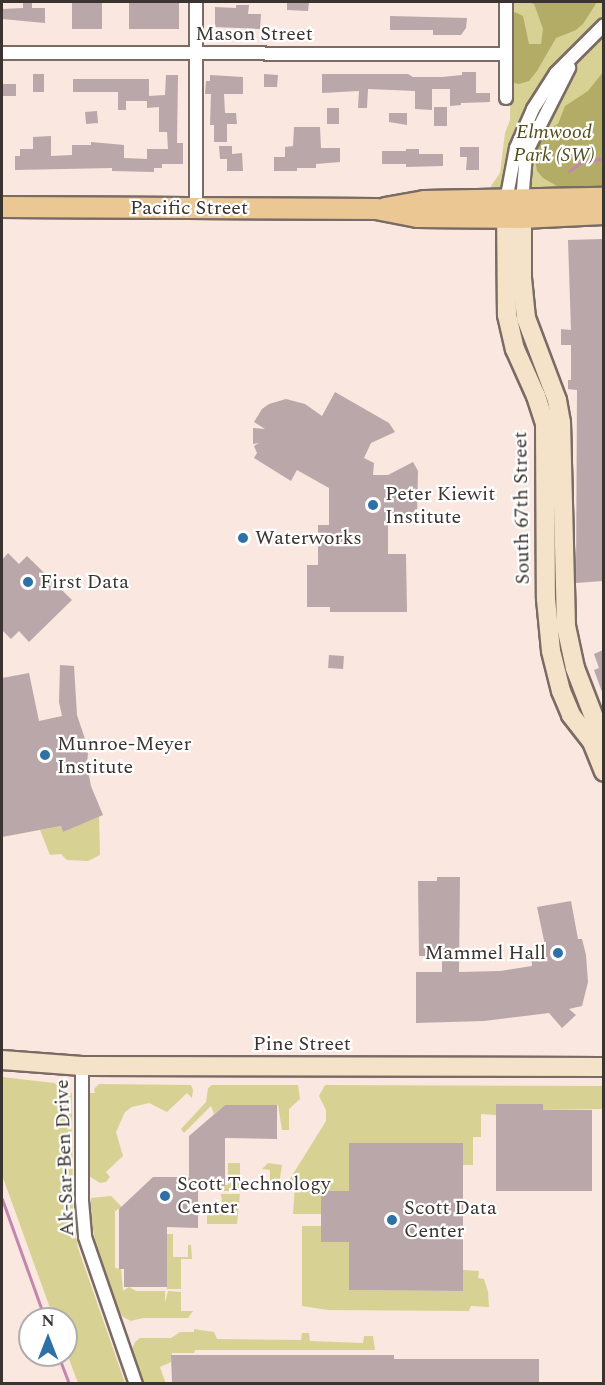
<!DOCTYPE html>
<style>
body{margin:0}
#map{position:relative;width:605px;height:1385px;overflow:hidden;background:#f9e7e0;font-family:Spectral,serif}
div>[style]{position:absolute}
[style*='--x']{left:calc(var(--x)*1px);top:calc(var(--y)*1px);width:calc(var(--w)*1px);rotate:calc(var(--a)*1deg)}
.green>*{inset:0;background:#d7d293}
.forest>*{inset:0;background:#b2ac67}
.stream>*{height:3px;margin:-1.5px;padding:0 1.5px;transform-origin:1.5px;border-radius:1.5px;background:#c387af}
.building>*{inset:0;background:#baa7a9;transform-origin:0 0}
.roads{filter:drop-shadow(2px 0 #7a6b65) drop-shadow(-2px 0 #7a6b65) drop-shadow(0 2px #7a6b65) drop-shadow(0 -2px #7a6b65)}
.street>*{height:12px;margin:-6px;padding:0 6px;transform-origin:6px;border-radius:6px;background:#fff}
.secondary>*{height:18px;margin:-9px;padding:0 9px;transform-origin:9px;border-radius:9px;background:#f5e3c9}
.primary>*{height:20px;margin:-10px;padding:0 10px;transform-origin:10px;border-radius:10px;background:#ebc794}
.dots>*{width:16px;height:16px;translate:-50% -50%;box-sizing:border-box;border:3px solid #fff;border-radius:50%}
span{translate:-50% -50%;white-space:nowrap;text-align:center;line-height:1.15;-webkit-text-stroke:4.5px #fff;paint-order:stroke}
.street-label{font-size:20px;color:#3a3330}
.park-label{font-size:20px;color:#514d18;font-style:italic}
.poi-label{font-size:20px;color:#3a3330}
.left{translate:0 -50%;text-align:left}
.right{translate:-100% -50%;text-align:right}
.frame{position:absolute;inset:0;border:3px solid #3a3330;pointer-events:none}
.north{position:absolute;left:18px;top:1307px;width:60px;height:60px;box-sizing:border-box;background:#fff;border:2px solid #b0adac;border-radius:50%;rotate:0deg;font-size:16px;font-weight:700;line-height:24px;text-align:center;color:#3a3330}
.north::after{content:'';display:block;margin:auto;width:21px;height:27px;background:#2e71a7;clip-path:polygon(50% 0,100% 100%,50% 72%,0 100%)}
</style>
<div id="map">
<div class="green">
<div style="clip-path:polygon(512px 2px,603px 2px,603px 191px,494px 191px,491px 186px,500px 173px,505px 133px,510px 120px)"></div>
<div style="clip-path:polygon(99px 816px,100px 855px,88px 861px,67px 860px,61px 854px,50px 855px,40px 830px,61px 826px,63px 832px)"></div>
<div style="clip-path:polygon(2px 1077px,54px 1083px,72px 1093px,73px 1220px,78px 1248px,125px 1383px,78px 1383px,66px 1351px,66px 1319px,54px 1319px,2px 1175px)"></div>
<div style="clip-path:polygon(99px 1084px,191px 1085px,193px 1090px,192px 1098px,187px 1093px,167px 1112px,149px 1103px,132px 1107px,125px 1112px,116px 1132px,123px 1156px,106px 1172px,110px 1177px,106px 1182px,100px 1183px,89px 1176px,90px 1093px,95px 1093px,94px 1089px)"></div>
<div style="clip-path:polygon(212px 1085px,298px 1085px,300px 1099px,289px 1109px,289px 1130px,282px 1130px,278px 1105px,225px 1105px,214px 1114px,211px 1106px,184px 1133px,181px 1129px,206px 1102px,208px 1088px)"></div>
<div style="clip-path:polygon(325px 1085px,603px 1086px,603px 1109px,543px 1110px,543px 1104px,496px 1104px,496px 1115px,481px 1114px,481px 1137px,473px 1137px,473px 1165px,463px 1165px,463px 1143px,349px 1143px,349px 1191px,321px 1191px,321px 1214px,293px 1214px,295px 1186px,290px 1185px,290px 1179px,326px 1121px,326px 1110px,319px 1096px)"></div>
<div style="clip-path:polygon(228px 1163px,240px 1163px,240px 1191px,210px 1191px,210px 1186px,228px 1185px)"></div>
<div style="clip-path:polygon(268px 1163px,282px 1165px,278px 1192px,270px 1190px,270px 1170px,262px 1169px)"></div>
<div style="clip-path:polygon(221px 1194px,240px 1194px,237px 1224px,207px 1224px,207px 1207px,210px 1207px,210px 1212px,223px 1212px)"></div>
<div style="clip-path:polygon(111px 1196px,122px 1207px,115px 1211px,115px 1268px,121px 1269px,123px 1291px,129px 1287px,136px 1291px,165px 1291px,165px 1303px,168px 1291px,181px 1292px,181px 1311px,193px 1311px,188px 1318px,143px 1318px,131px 1321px,123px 1317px,119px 1311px,98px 1254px,91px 1220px,91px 1198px)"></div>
<div style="clip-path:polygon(302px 1226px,321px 1226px,321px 1242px,349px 1242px,349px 1290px,462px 1291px,463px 1270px,479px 1271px,478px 1278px,484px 1279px,488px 1292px,489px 1307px,471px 1306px,469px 1311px,328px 1310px,302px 1306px)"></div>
<div style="clip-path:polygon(167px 1234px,173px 1234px,173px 1257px,188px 1257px,188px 1245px,191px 1245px,192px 1259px,181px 1259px,181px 1289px,167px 1289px)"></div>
<div style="clip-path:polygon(194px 1329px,214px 1332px,217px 1339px,301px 1340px,302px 1333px,309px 1333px,310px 1341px,363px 1343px,364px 1336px,373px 1336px,375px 1350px,195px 1350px,194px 1353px,172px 1353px,171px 1362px,160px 1367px,166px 1384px,144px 1383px,132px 1349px,135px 1342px,140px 1338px,171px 1338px,180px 1332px,194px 1332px)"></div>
</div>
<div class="forest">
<div style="clip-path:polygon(527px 2px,597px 2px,583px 24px,576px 30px,556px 38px,537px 71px,529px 81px,519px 84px,510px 82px,511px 17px,515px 12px,523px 16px,529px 44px,541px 44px,543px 29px,534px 4px)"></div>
<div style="clip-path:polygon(603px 72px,603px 193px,562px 189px,543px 178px,537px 171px,535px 160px,539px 145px,550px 128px,558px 124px,565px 106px,588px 91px)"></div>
</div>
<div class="stream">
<div style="--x:569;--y:171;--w:16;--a:-35"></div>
<div style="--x:582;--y:162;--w:22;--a:-10"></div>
<div style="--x:2;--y:1199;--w:127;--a:70.3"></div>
<div style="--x:58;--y:1355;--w:31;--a:69"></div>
</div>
<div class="building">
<div style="left:72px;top:2px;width:30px;height:27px"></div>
<div style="left:129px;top:2px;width:50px;height:27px"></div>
<div style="clip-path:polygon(287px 2px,309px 2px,308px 11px,287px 10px)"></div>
<div style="clip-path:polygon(23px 3px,32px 3px,32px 8px,45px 8px,45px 23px,2px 19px,2px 9px,23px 8px)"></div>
<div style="clip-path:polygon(236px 5px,249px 5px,248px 14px,261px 14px,260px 29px,215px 27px,215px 7px,236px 8px)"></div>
<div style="clip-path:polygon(390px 16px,467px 18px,466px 28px,461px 35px,433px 35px,433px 30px,390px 30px)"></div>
<div style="clip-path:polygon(462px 72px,476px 72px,476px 93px,490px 93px,490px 102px,461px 103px,461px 105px,450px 106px,450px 89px,432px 89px,432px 110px,415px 109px,415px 91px,368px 89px,367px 108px,358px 108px,359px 91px,322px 93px,322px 74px,408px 74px,413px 77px,442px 77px,462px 75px)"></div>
<div style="left:33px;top:74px;width:11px;height:18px"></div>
<div style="clip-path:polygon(264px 74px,278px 75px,277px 87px,264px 87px)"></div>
<div style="clip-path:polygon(166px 75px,178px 75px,177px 143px,183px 143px,183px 164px,162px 164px,162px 168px,154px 168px,154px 172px,112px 171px,112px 168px,15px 170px,15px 156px,20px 156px,20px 149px,33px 149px,33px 137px,51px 136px,51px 156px,72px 155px,72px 145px,91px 145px,91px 142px,124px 145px,124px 158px,147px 159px,147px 149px,168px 149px,167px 132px,159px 132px,159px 107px,147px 108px,147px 101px,126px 101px,126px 110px,118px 110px,118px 92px,73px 92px,73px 79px,149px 79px,149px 96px,165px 95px)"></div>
<div style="clip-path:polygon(210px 75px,243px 77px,243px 94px,224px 94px,225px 113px,236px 113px,237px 124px,227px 124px,227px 142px,214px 142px,214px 125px,210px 125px,211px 94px,205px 94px,206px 81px,210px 81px)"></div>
<div style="left:2px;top:84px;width:14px;height:12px"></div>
<div style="left:434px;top:107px;width:13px;height:19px"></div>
<div style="left:327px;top:108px;width:12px;height:16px"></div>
<div style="left:97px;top:111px;width:12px;height:12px;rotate:85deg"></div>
<div style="clip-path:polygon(389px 113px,407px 113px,407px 125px,389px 122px)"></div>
<div style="clip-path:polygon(294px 127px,320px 127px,321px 148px,340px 148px,340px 162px,316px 164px,316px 168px,297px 168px,297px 171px,274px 171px,274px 157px,285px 157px,285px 147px,293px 146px)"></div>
<div style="clip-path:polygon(219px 146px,232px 146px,232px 154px,242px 153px,243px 171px,227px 171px,227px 159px,220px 159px)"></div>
<div style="clip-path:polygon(460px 147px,479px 147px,479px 170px,466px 170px,467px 157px,460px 157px)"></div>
<div style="clip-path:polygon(406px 149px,419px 149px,419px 154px,443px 154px,443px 166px,406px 167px,406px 164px,382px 164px,382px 151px,406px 151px)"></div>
<div style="clip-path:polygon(603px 239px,603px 581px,576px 583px,577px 390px,568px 389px,568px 380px,571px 380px,571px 345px,561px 345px,561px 329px,571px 330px,568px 240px)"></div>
<div style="clip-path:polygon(335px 392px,389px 423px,395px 432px,371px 443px,364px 458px,374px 463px,373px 475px,388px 475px,413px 462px,418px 471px,417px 516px,388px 515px,388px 554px,406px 554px,407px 612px,330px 612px,330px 607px,307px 607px,307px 565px,318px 565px,318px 525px,329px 525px,329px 488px,297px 470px,291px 481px,254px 458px,257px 453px,254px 446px,259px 443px,253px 444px,253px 428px,265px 429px,254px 422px,262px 409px,269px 404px,286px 399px,305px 404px,322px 416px)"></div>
<div style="clip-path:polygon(8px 553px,19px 564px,27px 556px,72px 600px,29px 642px,19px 631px,11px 639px,2px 630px,2px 560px)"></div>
<div style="clip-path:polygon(603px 650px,603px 692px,602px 692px,594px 670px,599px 668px,594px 654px)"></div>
<div style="left:329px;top:655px;width:15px;height:13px;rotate:4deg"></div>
<div style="clip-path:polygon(60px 665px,74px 666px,77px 715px,85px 739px,89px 739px,87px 766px,91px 786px,103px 815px,63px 832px,61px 826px,2px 837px,2px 678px,29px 673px,39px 721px,62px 716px,59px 702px)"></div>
<div style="clip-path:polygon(437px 877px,460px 877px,459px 972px,500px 971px,532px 966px,531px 952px,546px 950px,537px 907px,571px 901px,578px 939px,582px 939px,586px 955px,588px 982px,582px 1006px,569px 1009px,576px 1015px,562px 1028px,549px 1013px,484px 1021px,416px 1023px,416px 972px,442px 972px,442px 956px,419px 956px,418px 881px,437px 881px)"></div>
<div style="clip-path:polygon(496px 1104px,543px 1104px,543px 1110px,592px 1110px,592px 1191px,496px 1191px)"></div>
<div style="clip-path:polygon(225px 1105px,277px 1105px,277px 1139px,225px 1138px,225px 1186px,198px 1186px,198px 1228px,167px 1227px,167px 1287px,124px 1287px,124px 1269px,119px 1269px,119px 1209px,153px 1177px,189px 1177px,189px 1136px)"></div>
<div style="clip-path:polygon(349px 1143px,463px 1143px,463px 1291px,349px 1290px,349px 1242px,321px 1242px,321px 1191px,349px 1191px)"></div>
<div style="clip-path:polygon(171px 1355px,394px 1355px,394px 1359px,539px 1359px,539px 1383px,172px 1383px)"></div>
</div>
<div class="roads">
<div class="street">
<div style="--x:196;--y:2;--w:205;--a:90"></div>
<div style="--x:506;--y:2;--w:96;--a:90"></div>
<div style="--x:2;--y:53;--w:504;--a:0.11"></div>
<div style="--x:506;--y:201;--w:54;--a:-79.3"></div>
<div style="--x:516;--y:148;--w:43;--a:-66.4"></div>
<div style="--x:533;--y:109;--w:43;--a:-57.4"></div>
<div style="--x:556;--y:73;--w:68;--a:-45"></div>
<div style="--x:522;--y:201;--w:38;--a:-85"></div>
<div style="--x:525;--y:163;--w:16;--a:-76"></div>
<div style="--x:529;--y:147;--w:89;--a:-63.1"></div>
<div style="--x:82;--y:1066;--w:135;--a:90"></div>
<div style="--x:82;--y:1201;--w:36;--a:85"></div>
<div style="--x:85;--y:1237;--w:156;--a:70.9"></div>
</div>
<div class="secondary">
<div style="--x:506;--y:203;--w:112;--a:89.5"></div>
<div style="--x:507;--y:315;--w:35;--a:77"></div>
<div style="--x:515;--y:349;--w:51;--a:65.9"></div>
<div style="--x:536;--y:396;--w:29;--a:72"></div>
<div style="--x:545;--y:424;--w:175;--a:89.7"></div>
<div style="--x:546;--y:599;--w:52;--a:84.5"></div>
<div style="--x:551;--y:651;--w:41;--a:76"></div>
<div style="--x:561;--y:691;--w:26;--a:67"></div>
<div style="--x:571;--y:715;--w:34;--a:52"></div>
<div style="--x:592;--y:742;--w:32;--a:68"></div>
<div style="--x:522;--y:206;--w:72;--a:90"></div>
<div style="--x:522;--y:278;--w:40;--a:84.3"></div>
<div style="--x:526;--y:318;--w:88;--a:69.3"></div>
<div style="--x:557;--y:400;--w:22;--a:80"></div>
<div style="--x:561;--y:422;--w:204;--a:88.6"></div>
<div style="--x:566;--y:626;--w:43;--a:77.9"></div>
<div style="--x:575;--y:668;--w:80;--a:68.9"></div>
<div style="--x:2;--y:1060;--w:80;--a:4.3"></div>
<div style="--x:82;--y:1066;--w:522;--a:0.11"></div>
</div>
<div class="primary">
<div style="--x:2;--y:207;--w:374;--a:0.3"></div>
<div style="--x:376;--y:209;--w:42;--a:11"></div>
<div style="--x:417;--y:217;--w:105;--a:0.5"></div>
<div style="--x:522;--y:218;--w:82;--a:-2.8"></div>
<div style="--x:385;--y:208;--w:40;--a:-10"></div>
<div style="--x:424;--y:201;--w:180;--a:-1"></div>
</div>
</div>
<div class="dots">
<div style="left:373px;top:505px;background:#2e71a7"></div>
<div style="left:243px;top:538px;background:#2e71a7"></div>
<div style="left:28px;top:582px;background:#2e71a7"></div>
<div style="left:45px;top:755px;background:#2e71a7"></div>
<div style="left:558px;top:953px;background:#2e71a7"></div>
<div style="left:165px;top:1196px;background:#2e71a7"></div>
<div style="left:392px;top:1220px;background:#2e71a7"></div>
</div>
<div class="street-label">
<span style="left:254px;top:34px">Mason Street</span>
<span style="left:189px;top:208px">Pacific Street</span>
<span style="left:522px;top:508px;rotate:-91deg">South 67th Street</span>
<span style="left:302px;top:1044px">Pine Street</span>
<span style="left:65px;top:1158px;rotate:-92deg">Ak-Sar-Ben Drive</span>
</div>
<div class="park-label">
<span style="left:554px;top:144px">Elmwood<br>Park (SW)</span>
</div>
<div class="poi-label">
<span class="left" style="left:385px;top:506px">Peter Kiewit<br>Institute</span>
<span class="left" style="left:255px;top:538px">Waterworks</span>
<span class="left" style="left:40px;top:582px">First Data</span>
<span class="left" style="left:57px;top:756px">Munroe-Meyer<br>Institute</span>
<span class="right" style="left:546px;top:953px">Mammel Hall</span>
<span class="left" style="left:177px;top:1196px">Scott Technology<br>Center</span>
<span class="left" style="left:404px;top:1220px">Scott Data<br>Center</span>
</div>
<div class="frame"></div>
<div class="north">N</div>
</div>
